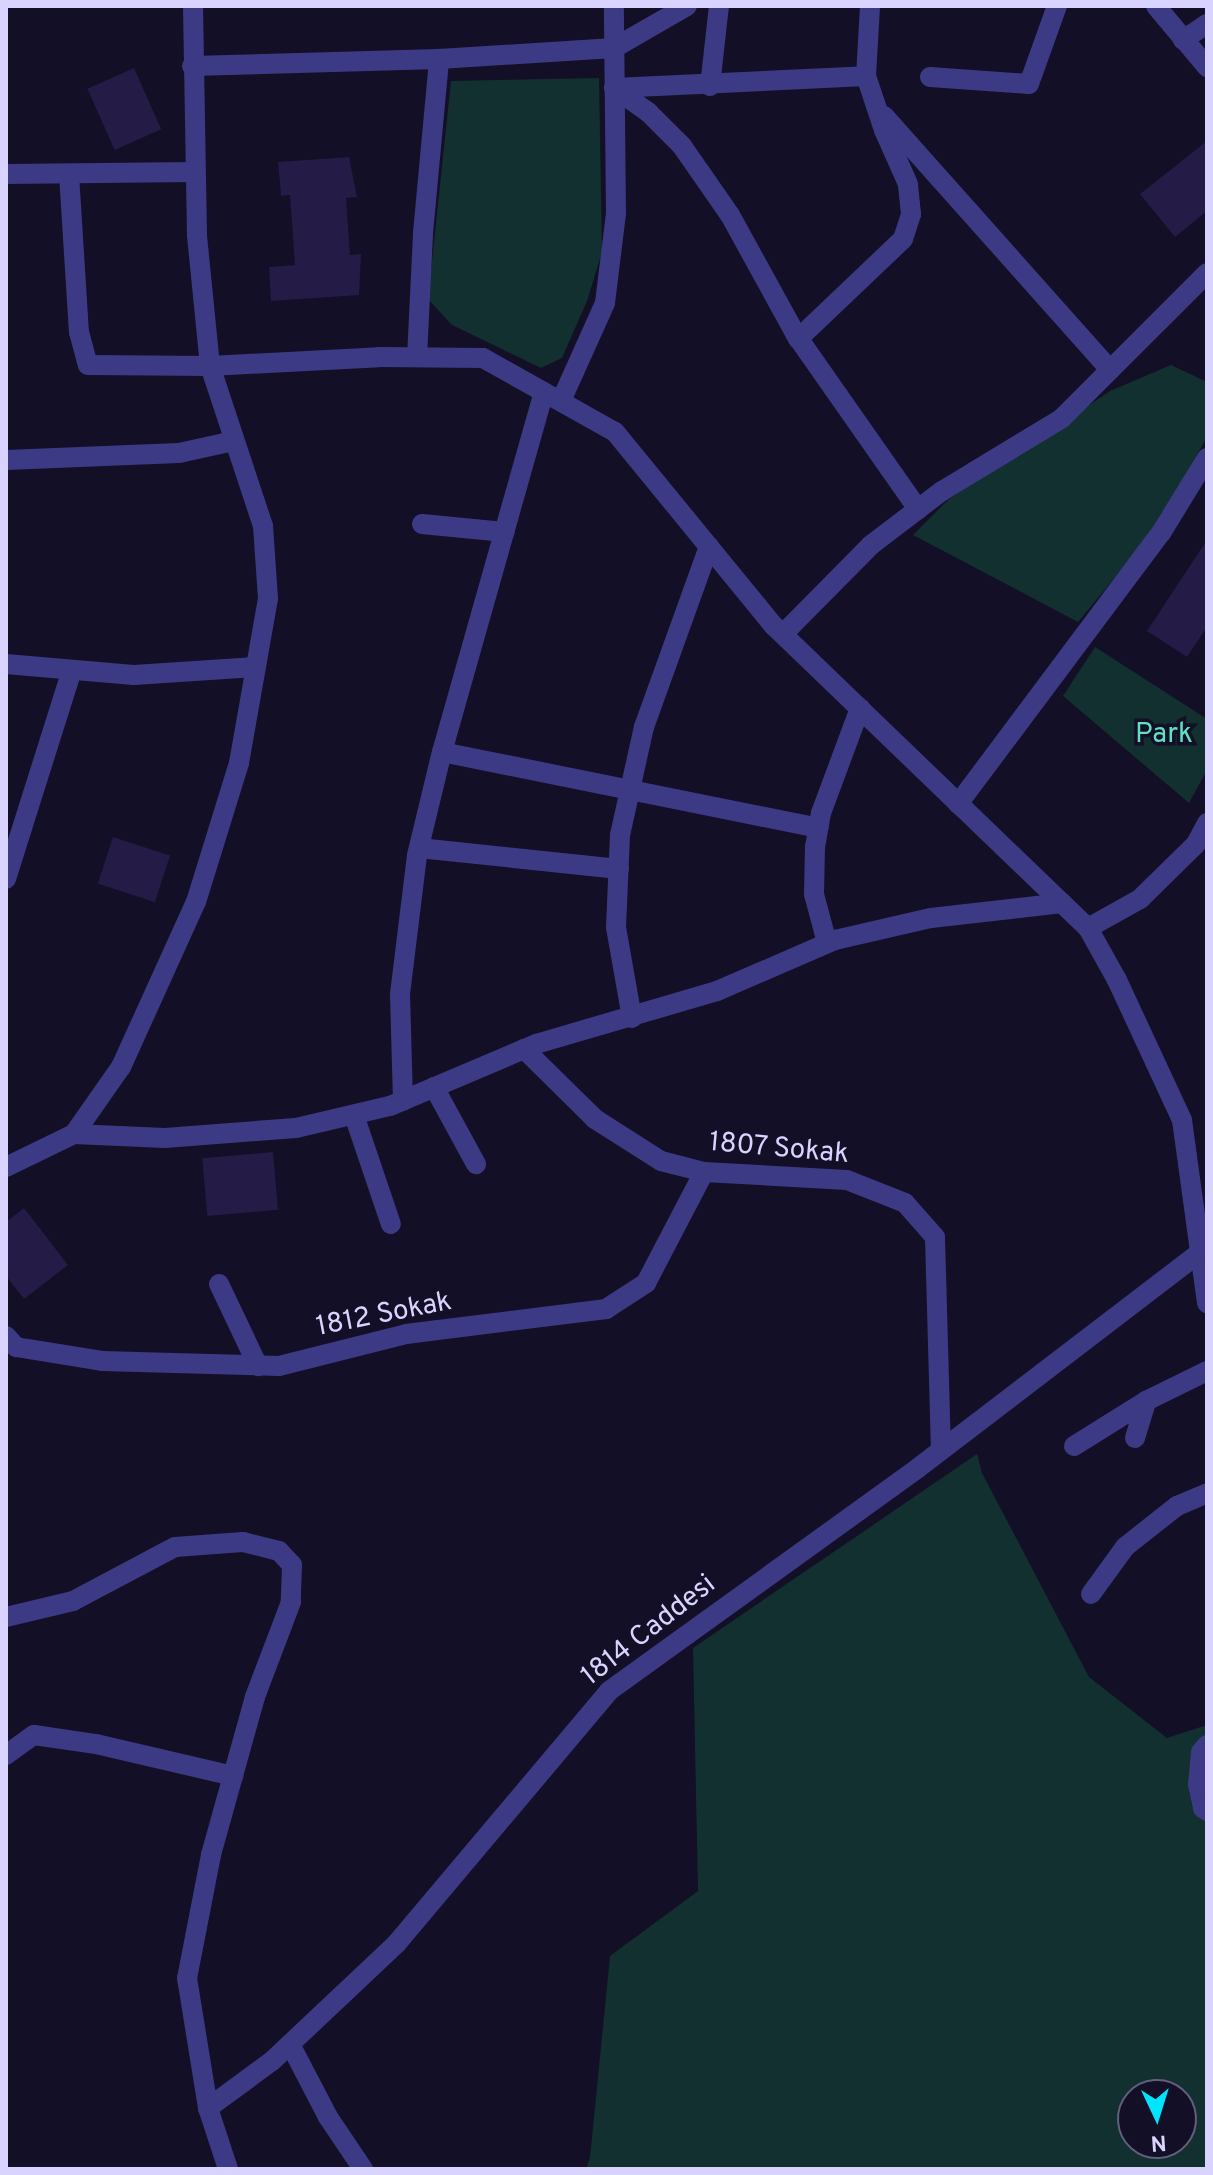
<!DOCTYPE html>
<style>
body{margin:0}
#map{position:relative;width:1213px;height:2175px;overflow:hidden;background:#130f26;font-family:Overpass,sans-serif}
div>[style]{position:absolute}
[style*='--x']{left:calc(var(--x)*1px);top:calc(var(--y)*1px);width:calc(var(--w)*1px);rotate:calc(var(--a)*1deg)}
.green>*{inset:0;background:#12302f}
.building>*{inset:0;background:#241b47;transform-origin:0 0}
.minor>*{height:20px;margin:-10px;padding:0 10px;transform-origin:10px;border-radius:10px;background:#3d3a85}
span{translate:-50% -50%;white-space:nowrap;text-align:center;line-height:1.15;-webkit-text-stroke:7px #130f26;paint-order:stroke}
.park-label{font-size:28px;color:#5fe0c0}
.street-label{font-size:28px;color:#d9d4ff}
.frame{position:absolute;inset:0;border:8px solid #d9d4ff;pointer-events:none}
.north{position:absolute;left:1117px;top:2079px;width:80px;height:80px;box-sizing:border-box;background:#130f26;border:2px solid #625e7d;border-radius:50%;rotate:176deg;font-size:22px;font-weight:700;line-height:32px;text-align:center;color:#d9d4ff}
.north::after{content:'';display:block;margin:auto;width:28px;height:36px;background:#00e5ff;clip-path:polygon(50% 0,100% 100%,50% 72%,0 100%)}
</style>
<div id="map">
<div class="green">
<div style="clip-path:polygon(599px 78px,602px 252px,587px 301px,562px 358px,541px 368px,452px 325px,428px 299px,451px 81px)"></div>
<div style="clip-path:polygon(1171px 365px,1207px 382px,1207px 437px,1156px 528px,1078px 622px,913px 535px,949px 499px,1110px 391px)"></div>
<div style="clip-path:polygon(1095px 647px,1207px 719px,1207px 770px,1189px 803px,1063px 696px)"></div>
<div style="clip-path:polygon(evenodd,977px 1454px,982px 1473px,1089px 1677px,1167px 1738px,1207px 1725px,1207px 2169px,586px 2169px,590px 2157px,610px 1956px,698px 1891px,693px 1648px,977px 1454px,1133px 2095px,1181px 2095px,1181px 2143px,1133px 2143px,1133px 2095px)"></div>
</div>
<div class="building">
<div style="left:134px;top:68px;width:67px;height:51px;rotate:66deg"></div>
<div style="clip-path:polygon(1207px 141px,1207px 211px,1175px 237px,1140px 194px)"></div>
<div style="clip-path:polygon(349px 157px,357px 197px,346px 198px,350px 255px,361px 254px,359px 295px,271px 301px,269px 267px,295px 265px,290px 195px,281px 196px,278px 162px)"></div>
<div style="clip-path:polygon(1207px 540px,1207px 627px,1187px 657px,1147px 631px)"></div>
<div style="left:113px;top:837px;width:60px;height:49px;rotate:18deg"></div>
<div style="left:273px;top:1152px;width:58px;height:71px;rotate:85deg"></div>
<div style="clip-path:polygon(24px 1208px,68px 1265px,24px 1299px,6px 1276px,6px 1222px)"></div>
</div>
<div class="minor">
<div style="--x:1156;--y:6;--w:80;--a:50.1"></div>
<div style="--x:1183;--y:40;--w:29;--a:-34"></div>
<div style="--x:192;--y:66;--w:247;--a:-1.6"></div>
<div style="--x:439;--y:59;--w:175;--a:-3.6"></div>
<div style="--x:614;--y:48;--w:84;--a:-29.9"></div>
<div style="--x:930;--y:77;--w:99;--a:4"></div>
<div style="--x:1029;--y:84;--w:83;--a:-70.3"></div>
<div style="--x:710;--y:86;--w:81;--a:-83.6"></div>
<div style="--x:614;--y:88;--w:42;--a:35.2"></div>
<div style="--x:648;--y:112;--w:48;--a:45"></div>
<div style="--x:682;--y:146;--w:84;--a:55.2"></div>
<div style="--x:730;--y:215;--w:137;--a:61.2"></div>
<div style="--x:796;--y:335;--w:213;--a:55"></div>
<div style="--x:614;--y:88;--w:252;--a:-2.7"></div>
<div style="--x:884;--y:116;--w:340;--a:48.3"></div>
<div style="--x:6;--y:174;--w:189;--a:-0.6"></div>
<div style="--x:69;--y:174;--w:158;--a:86.4"></div>
<div style="--x:79;--y:332;--w:34;--a:75"></div>
<div style="--x:88;--y:365;--w:122;--a:0.5"></div>
<div style="--x:210;--y:366;--w:169;--a:-3"></div>
<div style="--x:379;--y:357;--w:104;--a:0.6"></div>
<div style="--x:483;--y:358;--w:151;--a:29.3"></div>
<div style="--x:615;--y:432;--w:251;--a:50.7"></div>
<div style="--x:774;--y:626;--w:436;--a:43.9"></div>
<div style="--x:1088;--y:928;--w:60;--a:60.9"></div>
<div style="--x:1117;--y:980;--w:154;--a:65.1"></div>
<div style="--x:1182;--y:1120;--w:185;--a:82.2"></div>
<div style="--x:798;--y:339;--w:145;--a:-43.6"></div>
<div style="--x:903;--y:239;--w:26;--a:-72"></div>
<div style="--x:911;--y:214;--w:30;--a:-96"></div>
<div style="--x:908;--y:184;--w:59;--a:-114"></div>
<div style="--x:884;--y:130;--w:57;--a:-108.4"></div>
<div style="--x:866;--y:76;--w:70;--a:-86.7"></div>
<div style="--x:417;--y:357;--w:124;--a:-87.2"></div>
<div style="--x:423;--y:233;--w:175;--a:-84.7"></div>
<div style="--x:561;--y:401;--w:107;--a:-65.8"></div>
<div style="--x:605;--y:303;--w:91;--a:-83"></div>
<div style="--x:616;--y:213;--w:207;--a:-90.6"></div>
<div style="--x:6;--y:460;--w:173;--a:-2.3"></div>
<div style="--x:179;--y:453;--w:56;--a:-12.3"></div>
<div style="--x:422;--y:524;--w:83;--a:5.5"></div>
<div style="--x:783;--y:634;--w:125;--a:-45.3"></div>
<div style="--x:871;--y:545;--w:89;--a:-37.3"></div>
<div style="--x:942;--y:491;--w:139;--a:-31.2"></div>
<div style="--x:1061;--y:419;--w:206;--a:-45"></div>
<div style="--x:6;--y:664;--w:128;--a:4.9"></div>
<div style="--x:134;--y:675;--w:122;--a:-3.8"></div>
<div style="--x:442;--y:752;--w:384;--a:11.4"></div>
<div style="--x:958;--y:804;--w:339;--a:-53.2"></div>
<div style="--x:1161;--y:533;--w:88;--a:-58.5"></div>
<div style="--x:419;--y:848;--w:201;--a:6"></div>
<div style="--x:6;--y:879;--w:219;--a:-72.5"></div>
<div style="--x:1088;--y:928;--w:60;--a:-29.1"></div>
<div style="--x:1140;--y:899;--w:78;--a:-44.5"></div>
<div style="--x:1196;--y:844;--w:24;--a:-62"></div>
<div style="--x:827;--y:943;--w:51;--a:-104.9"></div>
<div style="--x:814;--y:894;--w:47;--a:-88.8"></div>
<div style="--x:815;--y:847;--w:35;--a:-80"></div>
<div style="--x:821;--y:813;--w:112;--a:-69.6"></div>
<div style="--x:632;--y:1018;--w:92;--a:-100"></div>
<div style="--x:616;--y:927;--w:92;--a:-87.5"></div>
<div style="--x:620;--y:835;--w:111;--a:-77.5"></div>
<div style="--x:644;--y:727;--w:192;--a:-70.2"></div>
<div style="--x:524;--y:1049;--w:100;--a:44.6"></div>
<div style="--x:595;--y:1119;--w:78;--a:32.5"></div>
<div style="--x:661;--y:1161;--w:44;--a:14.3"></div>
<div style="--x:704;--y:1172;--w:143;--a:3.2"></div>
<div style="--x:847;--y:1180;--w:62;--a:21.6"></div>
<div style="--x:905;--y:1203;--w:45;--a:48.6"></div>
<div style="--x:935;--y:1237;--w:213;--a:88.4"></div>
<div style="--x:434;--y:1087;--w:88;--a:61.4"></div>
<div style="--x:403;--y:1101;--w:107;--a:-91.6"></div>
<div style="--x:400;--y:994;--w:140;--a:-83"></div>
<div style="--x:417;--y:855;--w:106;--a:-76.4"></div>
<div style="--x:442;--y:752;--w:374;--a:-74.2"></div>
<div style="--x:354;--y:1115;--w:115;--a:71.3"></div>
<div style="--x:74;--y:1134;--w:91;--a:2.5"></div>
<div style="--x:165;--y:1138;--w:131;--a:-4.4"></div>
<div style="--x:296;--y:1128;--w:97;--a:-13.2"></div>
<div style="--x:390;--y:1106;--w:159;--a:-23"></div>
<div style="--x:536;--y:1044;--w:189;--a:-16.3"></div>
<div style="--x:717;--y:991;--w:129;--a:-23.4"></div>
<div style="--x:835;--y:940;--w:98;--a:-12.9"></div>
<div style="--x:931;--y:918;--w:132;--a:-6.5"></div>
<div style="--x:6;--y:1167;--w:76;--a:-25.9"></div>
<div style="--x:74;--y:1134;--w:82;--a:-55"></div>
<div style="--x:121;--y:1067;--w:181;--a:-65.6"></div>
<div style="--x:196;--y:902;--w:145;--a:-72.8"></div>
<div style="--x:239;--y:763;--w:167;--a:-80"></div>
<div style="--x:268;--y:599;--w:73;--a:-93.9"></div>
<div style="--x:263;--y:526;--w:169;--a:-108.3"></div>
<div style="--x:210;--y:366;--w:132;--a:-95.7"></div>
<div style="--x:197;--y:235;--w:229;--a:-91"></div>
<div style="--x:219;--y:1284;--w:91;--a:64.6"></div>
<div style="--x:6;--y:1336;--w:15;--a:48"></div>
<div style="--x:16;--y:1347;--w:87;--a:9.2"></div>
<div style="--x:102;--y:1361;--w:177;--a:1.6"></div>
<div style="--x:279;--y:1366;--w:131;--a:-14.1"></div>
<div style="--x:406;--y:1334;--w:202;--a:-7.1"></div>
<div style="--x:606;--y:1309;--w:48;--a:-33"></div>
<div style="--x:646;--y:1283;--w:125;--a:-62.4"></div>
<div style="--x:1135;--y:1438;--w:39;--a:-73"></div>
<div style="--x:1074;--y:1446;--w:85;--a:-32"></div>
<div style="--x:1146;--y:1401;--w:68;--a:-26.2"></div>
<div style="--x:1091;--y:1594;--w:58;--a:-54.1"></div>
<div style="--x:1125;--y:1547;--w:66;--a:-38.3"></div>
<div style="--x:1177;--y:1506;--w:33;--a:-23"></div>
<div style="--x:6;--y:1617;--w:69;--a:-13.4"></div>
<div style="--x:73;--y:1601;--w:115;--a:-27.9"></div>
<div style="--x:175;--y:1547;--w:68;--a:-4.2"></div>
<div style="--x:243;--y:1542;--w:37;--a:14"></div>
<div style="--x:279;--y:1551;--w:19;--a:47"></div>
<div style="--x:292;--y:1565;--w:37;--a:92"></div>
<div style="--x:291;--y:1602;--w:102;--a:110.8"></div>
<div style="--x:255;--y:1697;--w:164;--a:105.6"></div>
<div style="--x:211;--y:1855;--w:125;--a:101"></div>
<div style="--x:187;--y:1978;--w:132;--a:80.8"></div>
<div style="--x:208;--y:2108;--w:64;--a:71.8"></div>
<div style="--x:1207;--y:1745;--w:9;--a:131"></div>
<div style="--x:1201;--y:1752;--w:32;--a:95"></div>
<div style="--x:1198;--y:1784;--w:25;--a:78"></div>
<div style="--x:1203;--y:1808;--w:5;--a:37"></div>
<div style="--x:6;--y:1755;--w:34;--a:-36"></div>
<div style="--x:34;--y:1735;--w:63;--a:8.3"></div>
<div style="--x:96;--y:1744;--w:141;--a:13.1"></div>
<div style="--x:290;--y:2044;--w:82;--a:62.5"></div>
<div style="--x:328;--y:2117;--w:63;--a:56.1"></div>
<div style="--x:208;--y:2108;--w:79;--a:-36.3"></div>
<div style="--x:272;--y:2061;--w:172;--a:-43.3"></div>
<div style="--x:397;--y:1943;--w:329;--a:-49.9"></div>
<div style="--x:609;--y:1691;--w:381;--a:-35.8"></div>
<div style="--x:918;--y:1468;--w:362;--a:-37.4"></div>
</div>
<div class="park-label">
<span style="left:1164px;top:735px">Park</span>
</div>
<div class="street-label">
<span style="left:779px;top:1149px;rotate:5deg">1807 Sokak</span>
<span style="left:384px;top:1315px;rotate:-11deg">1812 Sokak</span>
<span style="left:649px;top:1631px;rotate:-38deg">1814 Caddesi</span>
</div>
<div class="frame"></div>
<div class="north">N</div>
</div>
